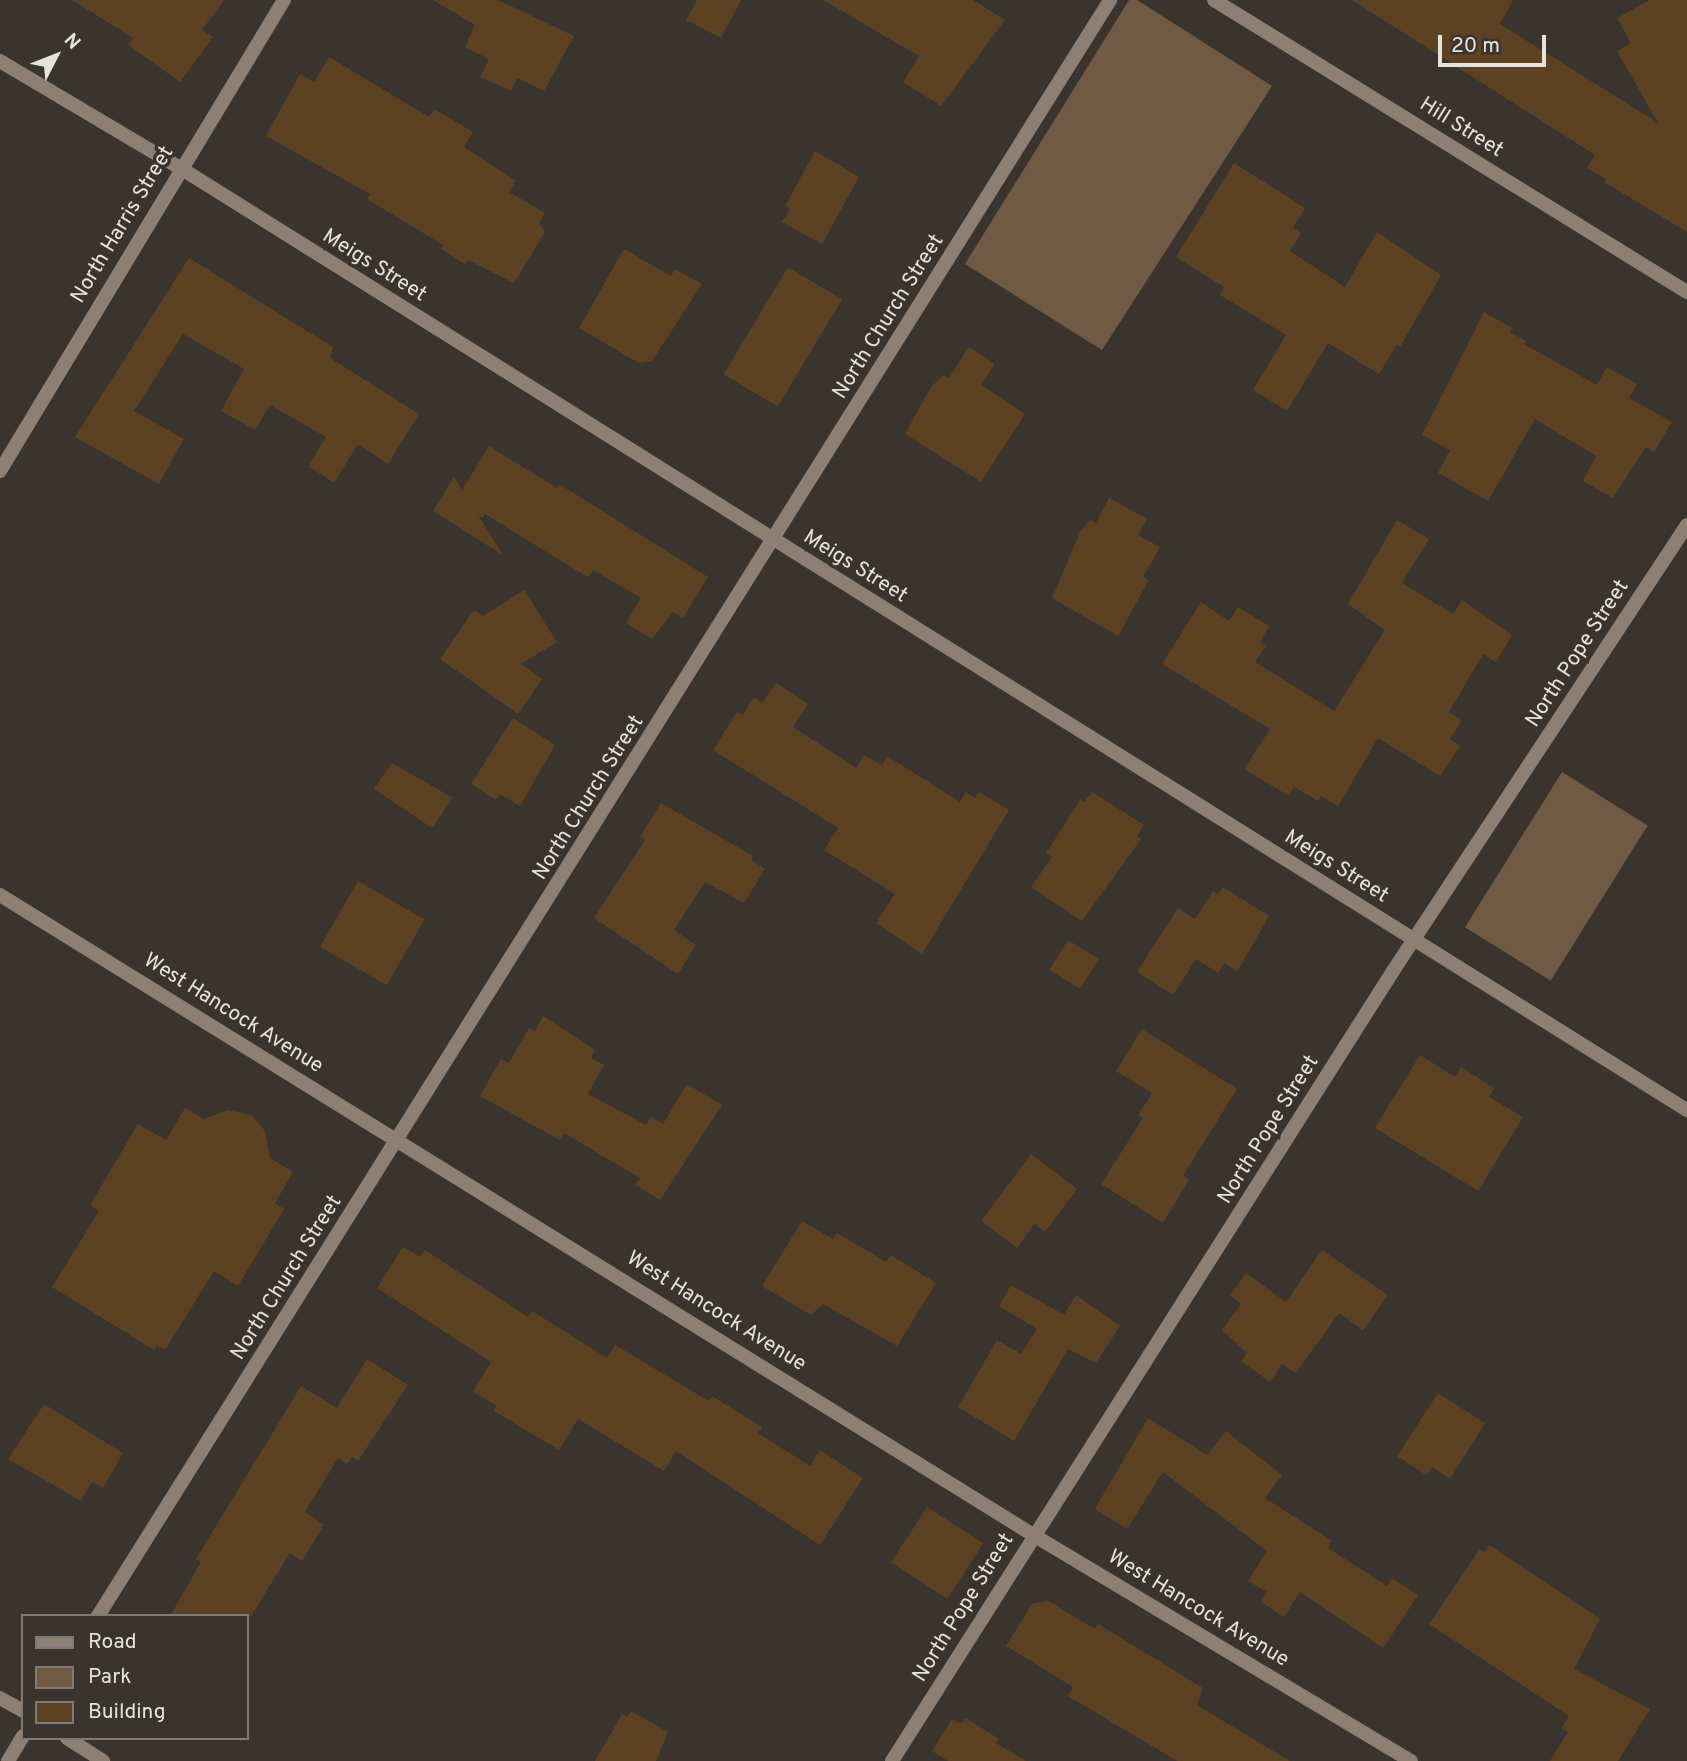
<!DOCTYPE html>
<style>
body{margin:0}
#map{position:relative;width:1687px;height:1761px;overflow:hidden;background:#3a342f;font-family:Overpass,sans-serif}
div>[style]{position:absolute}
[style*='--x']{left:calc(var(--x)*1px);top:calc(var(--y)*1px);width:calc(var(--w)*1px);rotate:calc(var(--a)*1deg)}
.green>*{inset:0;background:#715a44;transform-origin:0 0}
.building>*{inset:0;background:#5d4123;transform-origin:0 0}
.minor>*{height:14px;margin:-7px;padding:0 7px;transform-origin:7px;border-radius:7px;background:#8d7f71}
.tertiary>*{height:14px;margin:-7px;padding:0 7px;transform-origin:7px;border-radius:7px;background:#8d7f71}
span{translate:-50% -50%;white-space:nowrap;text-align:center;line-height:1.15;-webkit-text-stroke:7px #3a342f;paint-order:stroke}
.street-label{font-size:21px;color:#e6e2de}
.legend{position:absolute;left:21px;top:1614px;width:228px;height:126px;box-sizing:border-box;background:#3a342f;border:2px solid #7f7a75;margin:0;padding:9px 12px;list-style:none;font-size:21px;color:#e6e2de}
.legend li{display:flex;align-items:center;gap:14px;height:35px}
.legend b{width:35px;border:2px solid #7f7a75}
.north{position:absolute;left:21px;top:21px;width:70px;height:70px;-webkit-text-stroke:5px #3a342f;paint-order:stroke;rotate:48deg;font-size:19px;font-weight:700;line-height:28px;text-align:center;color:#e6e2de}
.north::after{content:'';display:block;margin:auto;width:24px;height:32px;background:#e6e2de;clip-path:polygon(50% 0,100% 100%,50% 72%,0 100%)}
.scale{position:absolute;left:1438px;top:35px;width:108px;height:32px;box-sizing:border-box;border:4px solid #e6e2de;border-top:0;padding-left:9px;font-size:21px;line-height:24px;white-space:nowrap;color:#e6e2de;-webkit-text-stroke:5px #3a342f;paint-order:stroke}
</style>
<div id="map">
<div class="green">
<div style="clip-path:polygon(1129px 0,1137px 0,1272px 86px,1102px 350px,965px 264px)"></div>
<div style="left:1562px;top:772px;width:101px;height:183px;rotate:32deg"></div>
</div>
<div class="building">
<div style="clip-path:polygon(72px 0,224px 0,202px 30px,213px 37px,180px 82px,128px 45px,133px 38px)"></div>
<div style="clip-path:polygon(433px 0,498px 0,574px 36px,544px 91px,517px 78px,511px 91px,480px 77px,489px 59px,465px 47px,475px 25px)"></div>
<div style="clip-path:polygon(697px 0,741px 0,721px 38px,686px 20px)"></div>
<div style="clip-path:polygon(823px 0,973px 0,1005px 20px,941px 106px,903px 82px,919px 56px)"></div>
<div style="clip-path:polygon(1352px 0,1513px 0,1500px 24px,1658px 123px,1617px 51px,1631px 43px,1617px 18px,1650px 0,1687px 0,1687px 232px,1604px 182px,1606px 179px,1587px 168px,1595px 155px)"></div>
<div style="clip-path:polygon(329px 57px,429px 117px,434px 109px,473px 132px,464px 147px,516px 181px,509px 192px,545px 213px,539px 223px,545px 232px,514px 283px,468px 260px,465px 264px,441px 249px,443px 245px,367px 199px,370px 194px,266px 136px,300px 74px,314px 82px)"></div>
<div style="clip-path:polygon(815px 151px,859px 177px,822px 244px,782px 222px,790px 209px,785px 206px)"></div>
<div style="clip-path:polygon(1234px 163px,1305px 208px,1293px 228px,1301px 233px,1290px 251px,1345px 287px,1377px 232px,1441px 275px,1400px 347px,1397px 344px,1379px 374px,1328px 343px,1287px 411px,1253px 390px,1286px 335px,1220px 295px,1224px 287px,1176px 257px)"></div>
<div style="clip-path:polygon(624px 249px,671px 276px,675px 269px,702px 284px,652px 361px,639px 363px,579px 328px)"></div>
<div style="clip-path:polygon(189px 258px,333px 347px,330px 358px,419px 414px,388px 464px,358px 444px,334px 483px,308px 466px,326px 437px,270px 405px,255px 430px,221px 411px,244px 369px,183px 334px,134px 411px,184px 439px,159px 484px,75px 437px)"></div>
<div style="left:788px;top:267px;width:63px;height:125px;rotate:31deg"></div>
<div style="clip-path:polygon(1484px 312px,1512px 328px,1510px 332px,1526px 341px,1524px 344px,1597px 385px,1607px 367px,1637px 384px,1629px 398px,1672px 422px,1654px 452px,1646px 447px,1613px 498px,1583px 481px,1596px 456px,1535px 419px,1488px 501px,1438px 473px,1450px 450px,1422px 435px)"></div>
<div style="clip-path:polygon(969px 347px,995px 364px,981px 385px,1025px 414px,981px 482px,905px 434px,931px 387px,943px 375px,949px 378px)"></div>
<div style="clip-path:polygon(489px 446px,557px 488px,559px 484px,708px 577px,683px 618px,673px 612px,652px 639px,626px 623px,641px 598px,593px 570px,589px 577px,584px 575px,485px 514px,482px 518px,478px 515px,503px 555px,433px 511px,454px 477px,462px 490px)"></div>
<div style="clip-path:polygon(1109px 498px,1147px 519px,1138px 535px,1160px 547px,1143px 577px,1149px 580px,1118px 636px,1052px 598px,1080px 532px,1090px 520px,1096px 523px)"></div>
<div style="clip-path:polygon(1397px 520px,1429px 539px,1402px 583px,1453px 614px,1462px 600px,1512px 635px,1496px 662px,1483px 654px,1449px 712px,1462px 720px,1450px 739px,1460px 746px,1440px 776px,1378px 738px,1338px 806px,1321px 796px,1318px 801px,1294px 787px,1289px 796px,1244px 769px,1270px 729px,1162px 664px,1201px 602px,1229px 621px,1238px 607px,1269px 626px,1260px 642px,1266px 646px,1255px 662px,1334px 711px,1385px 630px,1348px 604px)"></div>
<div style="clip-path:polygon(524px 590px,557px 642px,521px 664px,542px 679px,518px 714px,440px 659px,474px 610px,483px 616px)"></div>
<div style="clip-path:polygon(776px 683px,808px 704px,793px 727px,856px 768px,864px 755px,882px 765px,887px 756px,960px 802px,966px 792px,975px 798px,979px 792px,1009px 810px,922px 954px,876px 923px,895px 894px,824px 850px,838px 828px,713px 750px,737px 712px,743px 715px,754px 697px,762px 703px)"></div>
<div style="clip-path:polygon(513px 718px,555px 745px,520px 806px,500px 794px,496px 800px,471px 784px)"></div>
<div style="clip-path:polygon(392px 763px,453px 798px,432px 828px,374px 789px)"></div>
<div style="clip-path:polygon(1092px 792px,1144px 825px,1137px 836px,1141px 839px,1082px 921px,1031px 887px,1052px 857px,1046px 853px,1081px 799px,1084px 802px)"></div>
<div style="clip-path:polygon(661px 803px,753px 856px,751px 860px,765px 869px,744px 903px,705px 882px,674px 930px,696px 945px,678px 974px,594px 918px,645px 840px,640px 837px)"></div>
<div style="left:358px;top:881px;width:77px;height:76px;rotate:30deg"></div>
<div style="clip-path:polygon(1223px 887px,1269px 916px,1237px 972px,1225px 963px,1218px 973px,1196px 959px,1173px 995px,1137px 972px,1178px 908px,1195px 919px,1213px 891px,1218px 894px)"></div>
<div style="left:1068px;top:940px;width:36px;height:35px;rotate:32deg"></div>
<div style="clip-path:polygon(543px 1016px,595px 1050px,591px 1058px,604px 1065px,588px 1094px,646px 1125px,651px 1116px,663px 1124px,687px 1084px,722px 1105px,660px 1200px,635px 1185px,640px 1178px,564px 1133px,560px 1140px,480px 1096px,501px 1059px,509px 1063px,529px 1028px,535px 1031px)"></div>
<div style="clip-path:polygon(1142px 1029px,1237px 1089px,1183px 1176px,1189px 1180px,1163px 1223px,1101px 1184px,1143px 1118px,1138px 1115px,1152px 1093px,1116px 1071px)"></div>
<div style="clip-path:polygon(1420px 1055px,1455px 1077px,1461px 1067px,1494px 1088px,1489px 1097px,1523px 1117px,1478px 1191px,1375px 1128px)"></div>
<div style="clip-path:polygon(185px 1108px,204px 1119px,228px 1110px,251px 1115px,265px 1131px,270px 1158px,293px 1172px,275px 1203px,284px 1209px,238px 1286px,214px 1271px,165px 1350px,157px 1345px,154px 1350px,52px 1287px,99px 1211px,90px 1205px,138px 1124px,166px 1140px)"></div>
<div style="clip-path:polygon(1031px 1154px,1077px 1189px,1045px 1232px,1034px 1224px,1017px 1248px,981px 1221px)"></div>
<div style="clip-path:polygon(802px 1221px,833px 1239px,837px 1233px,886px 1262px,891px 1255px,936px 1283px,897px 1346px,823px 1304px,811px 1315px,762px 1286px)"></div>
<div style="clip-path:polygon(403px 1247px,420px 1257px,425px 1250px,528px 1317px,532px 1311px,607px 1358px,615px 1345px,709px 1401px,712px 1396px,762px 1427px,758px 1433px,810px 1466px,820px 1450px,863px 1478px,820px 1545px,676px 1451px,664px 1471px,578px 1419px,559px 1450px,494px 1411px,497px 1406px,473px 1392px,491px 1362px,377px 1288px)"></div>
<div style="clip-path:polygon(1322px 1250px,1388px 1295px,1363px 1330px,1339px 1313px,1296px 1373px,1282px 1364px,1270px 1382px,1241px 1361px,1247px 1353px,1222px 1330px,1241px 1304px,1230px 1296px,1246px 1273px,1286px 1302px)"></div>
<div style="clip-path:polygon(1011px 1285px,1064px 1315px,1076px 1295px,1120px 1326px,1096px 1363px,1068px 1349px,1014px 1441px,958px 1407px,997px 1340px,1021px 1354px,1037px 1329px,999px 1306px)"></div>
<div style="clip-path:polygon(367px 1359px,408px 1385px,358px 1461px,352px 1457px,347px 1464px,338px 1458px,305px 1512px,324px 1525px,302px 1561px,290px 1553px,251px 1616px,170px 1616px,201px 1562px,196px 1559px,301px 1386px,337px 1408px)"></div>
<div style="clip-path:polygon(1438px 1393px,1485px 1423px,1450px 1479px,1432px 1467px,1426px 1475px,1397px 1456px)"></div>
<div style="clip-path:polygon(44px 1404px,123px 1453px,103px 1488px,92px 1482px,81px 1501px,8px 1459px)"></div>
<div style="clip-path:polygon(1148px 1418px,1207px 1455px,1226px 1431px,1282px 1475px,1265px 1498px,1332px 1541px,1328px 1548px,1387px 1586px,1392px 1578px,1418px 1595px,1383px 1648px,1300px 1592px,1284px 1617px,1261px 1602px,1267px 1592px,1248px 1581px,1267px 1551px,1163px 1472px,1127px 1529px,1095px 1509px)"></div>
<div style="left:927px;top:1507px;width:67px;height:66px;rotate:33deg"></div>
<div style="clip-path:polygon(1489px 1545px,1600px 1619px,1574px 1669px,1650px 1709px,1618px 1761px,1550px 1761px,1568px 1732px,1561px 1728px,1569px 1716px,1429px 1624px,1480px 1549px,1485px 1552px)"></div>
<div style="clip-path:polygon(1048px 1601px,1095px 1629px,1098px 1624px,1203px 1688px,1197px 1705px,1290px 1761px,1177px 1761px,1068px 1696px,1073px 1687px,1006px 1646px,1033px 1603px)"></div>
<div style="clip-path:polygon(631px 1711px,668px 1732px,656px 1761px,595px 1761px,622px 1714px,627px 1717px)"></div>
<div style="clip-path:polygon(966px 1718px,999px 1739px,996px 1743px,1026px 1761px,948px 1761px,932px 1751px,952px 1719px,961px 1724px)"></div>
</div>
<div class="minor">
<div style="--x:1214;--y:0;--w:556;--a:31.69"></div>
<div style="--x:0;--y:61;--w:212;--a:30.7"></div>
<div style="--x:182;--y:169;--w:1775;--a:32.02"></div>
<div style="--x:0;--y:471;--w:550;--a:-58.91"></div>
<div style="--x:98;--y:1616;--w:1907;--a:-57.94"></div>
<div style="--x:0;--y:1698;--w:26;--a:29"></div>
<div style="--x:67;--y:1738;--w:43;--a:32.6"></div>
<div style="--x:8;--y:1761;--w:29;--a:-59"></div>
<div style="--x:892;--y:1761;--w:935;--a:-57.62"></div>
<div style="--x:1393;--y:971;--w:534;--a:-56.61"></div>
</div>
<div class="tertiary">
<div style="--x:0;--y:895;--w:1217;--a:31.77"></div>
<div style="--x:1035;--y:1536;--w:438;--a:30.9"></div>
</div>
<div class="street-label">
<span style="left:1461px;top:128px;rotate:32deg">Hill Street</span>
<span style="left:123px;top:225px;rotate:-59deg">North Harris Street</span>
<span style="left:374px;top:266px;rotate:32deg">Meigs Street</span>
<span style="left:889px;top:317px;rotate:-58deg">North Church Street</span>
<span style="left:855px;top:567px;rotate:32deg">Meigs Street</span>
<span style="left:1578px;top:654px;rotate:-57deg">North Pope Street</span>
<span style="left:589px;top:798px;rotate:-58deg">North Church Street</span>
<span style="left:1336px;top:867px;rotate:32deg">Meigs Street</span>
<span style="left:233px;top:1014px;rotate:32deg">West Hancock Avenue</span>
<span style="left:1269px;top:1130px;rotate:-58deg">North Pope Street</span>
<span style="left:287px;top:1278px;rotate:-58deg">North Church Street</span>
<span style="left:716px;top:1312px;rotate:32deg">West Hancock Avenue</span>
<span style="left:964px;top:1608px;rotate:-58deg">North Pope Street</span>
<span style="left:1198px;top:1609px;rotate:31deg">West Hancock Avenue</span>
</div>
<ul class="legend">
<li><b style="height:9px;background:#8d7f71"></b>Road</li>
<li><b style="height:19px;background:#715a44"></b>Park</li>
<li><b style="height:19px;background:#5d4123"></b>Building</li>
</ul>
<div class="north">N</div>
<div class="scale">20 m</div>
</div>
